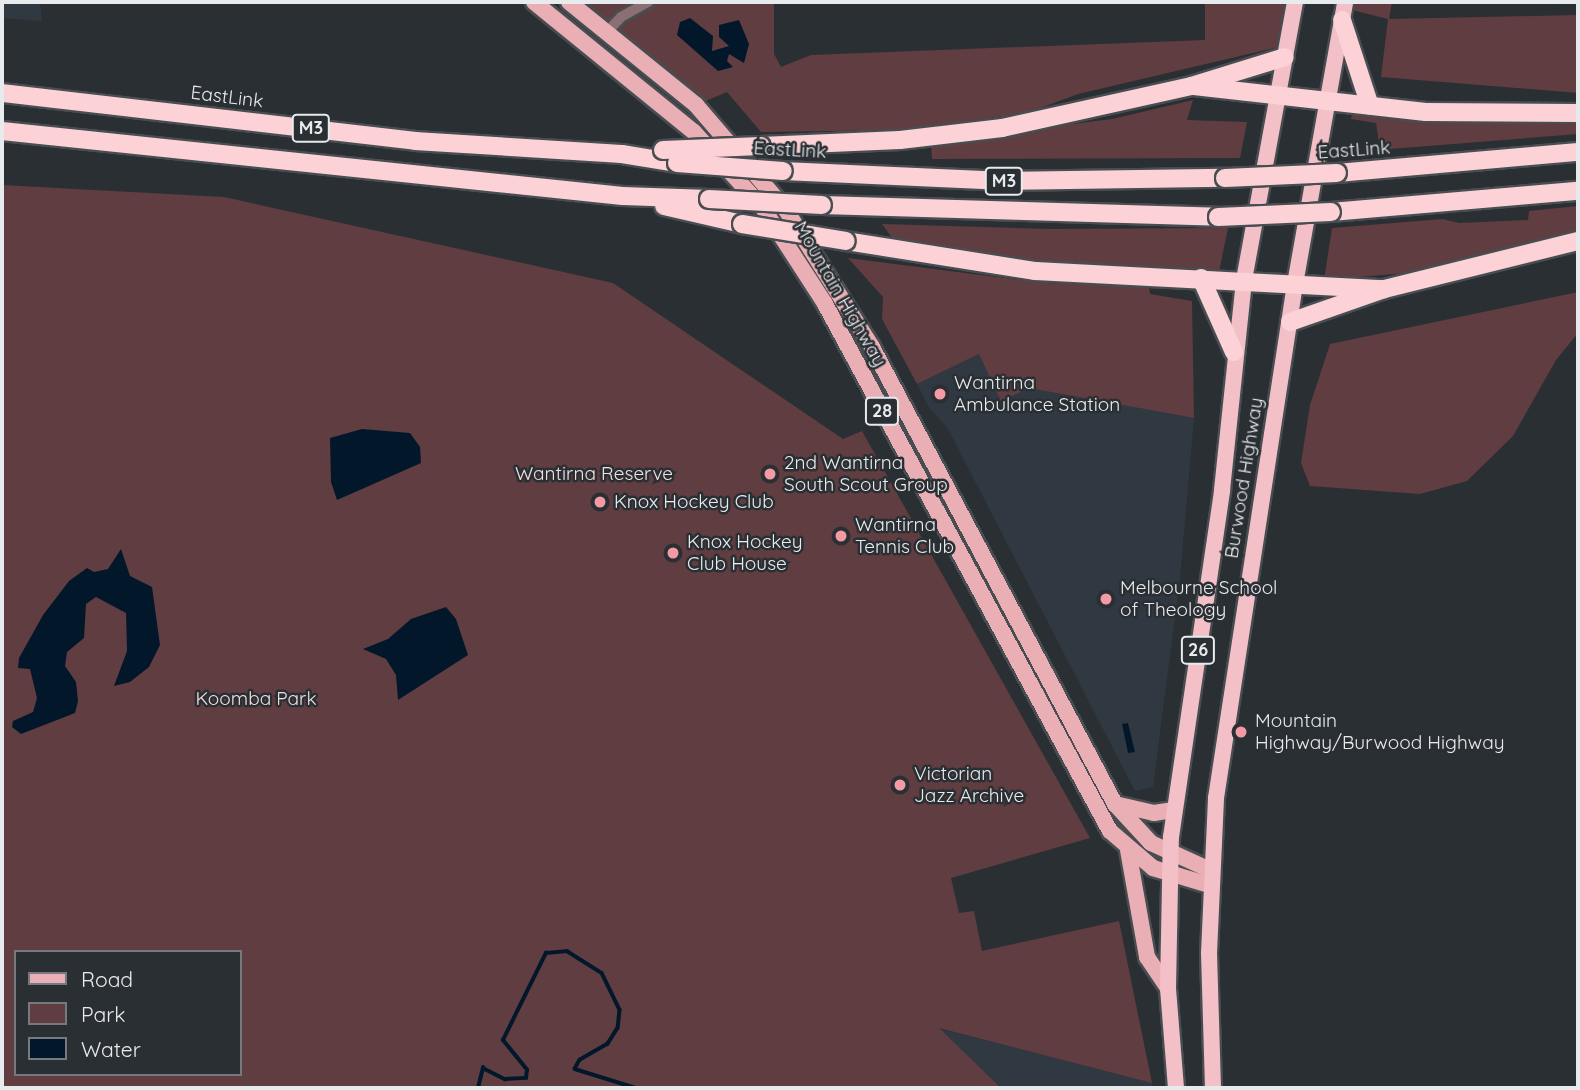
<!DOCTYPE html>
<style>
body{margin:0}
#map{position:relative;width:1580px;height:1090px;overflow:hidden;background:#2a2f33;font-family:Quicksand,sans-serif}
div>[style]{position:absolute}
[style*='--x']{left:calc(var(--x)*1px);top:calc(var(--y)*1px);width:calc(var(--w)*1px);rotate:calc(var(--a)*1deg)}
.built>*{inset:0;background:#303942}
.green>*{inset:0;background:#603d41}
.water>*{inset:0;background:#03172b}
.stream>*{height:3.5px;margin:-1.75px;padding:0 1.75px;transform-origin:1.75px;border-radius:1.75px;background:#03172b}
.roads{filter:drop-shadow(2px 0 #484d51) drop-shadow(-2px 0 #484d51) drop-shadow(0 2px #484d51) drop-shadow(0 -2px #484d51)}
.minor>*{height:10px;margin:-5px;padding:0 5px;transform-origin:5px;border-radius:5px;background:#8b6f72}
.primary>*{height:16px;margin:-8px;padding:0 8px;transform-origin:8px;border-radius:8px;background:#e9afb5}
.trunk>*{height:16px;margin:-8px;padding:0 8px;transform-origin:8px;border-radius:8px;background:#f2c0c6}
.motorway>*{height:18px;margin:-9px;padding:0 9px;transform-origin:9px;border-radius:9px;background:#fcd2d6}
.bridges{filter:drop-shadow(2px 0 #484d51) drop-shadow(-2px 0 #484d51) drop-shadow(0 2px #484d51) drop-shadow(0 -2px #484d51)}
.motorway-bridge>*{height:18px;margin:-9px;padding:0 9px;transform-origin:9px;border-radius:9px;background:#fcd2d6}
.dots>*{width:19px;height:19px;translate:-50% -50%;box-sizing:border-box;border:4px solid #2a2f33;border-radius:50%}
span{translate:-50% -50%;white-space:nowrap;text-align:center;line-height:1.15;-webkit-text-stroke:5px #2a2f33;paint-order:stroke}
.shield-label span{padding:2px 5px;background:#2a2f33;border:2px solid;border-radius:5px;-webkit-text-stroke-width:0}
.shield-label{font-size:18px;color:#e8ebee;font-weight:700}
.street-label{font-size:19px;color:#e8ebee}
.poi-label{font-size:19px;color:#e8ebee}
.left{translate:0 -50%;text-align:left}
.park-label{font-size:19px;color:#f2dfe0}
.frame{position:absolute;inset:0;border:4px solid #e8ebee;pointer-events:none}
.legend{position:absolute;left:14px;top:950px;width:228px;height:126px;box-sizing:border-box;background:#2a2f33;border:2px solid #767a7e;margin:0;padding:9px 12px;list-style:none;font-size:21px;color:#e8ebee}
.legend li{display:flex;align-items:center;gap:14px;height:35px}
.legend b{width:35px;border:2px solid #767a7e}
</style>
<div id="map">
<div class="built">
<div style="clip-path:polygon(2px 2px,40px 2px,42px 21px,2px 18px)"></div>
<div style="clip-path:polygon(979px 354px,1029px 388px,1194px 418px,1180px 578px,1153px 787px,1135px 791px,947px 427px,930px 409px,917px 384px)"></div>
<div style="clip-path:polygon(937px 1028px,1152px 1083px,1153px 1088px,1001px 1088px)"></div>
</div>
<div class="green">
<div style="clip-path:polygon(569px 2px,774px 2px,774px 54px,781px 67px,811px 55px,1205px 40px,1205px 2px,1296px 2px,1287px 45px,1078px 94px,1027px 113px,901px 130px,761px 132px,727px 92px,696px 105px)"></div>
<div style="clip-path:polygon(1345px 2px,1392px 2px,1389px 19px,1578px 15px,1578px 93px,1381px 77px,1388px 19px,1344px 8px)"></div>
<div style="clip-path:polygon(1193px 100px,1187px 120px,1247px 122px,1240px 158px,932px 159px,931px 142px,1112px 119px)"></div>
<div style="clip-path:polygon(1352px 114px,1468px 121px,1578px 119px,1578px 134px,1390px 149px,1379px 143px,1376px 123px,1351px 119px)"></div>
<div style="clip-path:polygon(evenodd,2px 185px,224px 197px,613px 283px,843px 439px,862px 431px,1090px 838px,951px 878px,959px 913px,974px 911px,982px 951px,1119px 921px,1152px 1083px,939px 1028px,1001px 1088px,2px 1088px,2px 185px,16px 952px,240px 952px,240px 1074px,16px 1074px,16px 952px)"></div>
<div style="clip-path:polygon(1578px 206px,1578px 233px,1406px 273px,1324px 280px,1332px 228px,1443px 219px,1459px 223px,1528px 220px,1529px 211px)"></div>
<div style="clip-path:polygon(882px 224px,1051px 229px,1228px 228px,1219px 272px,1047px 265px,898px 246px)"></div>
<div style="clip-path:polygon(848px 258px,1044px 283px,1149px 287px,1150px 294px,1192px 301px,1194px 418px,1029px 388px,1001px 401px,979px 354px,917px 384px,882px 319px,883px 297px)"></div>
<div style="clip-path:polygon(1578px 292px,1578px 333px,1556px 360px,1513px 436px,1467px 481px,1420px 494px,1310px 486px,1301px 463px,1310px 405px,1330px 344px)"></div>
</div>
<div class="water">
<div style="clip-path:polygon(690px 18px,713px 36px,712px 51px,729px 46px,719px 37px,719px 25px,739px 20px,749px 44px,744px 63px,729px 54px,727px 61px,733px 67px,718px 71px,677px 35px,680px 22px)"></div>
<div style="clip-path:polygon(362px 429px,410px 433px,420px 447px,421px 463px,337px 500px,331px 482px,330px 438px)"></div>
<div style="clip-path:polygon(121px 549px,130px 576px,152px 587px,160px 645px,149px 667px,130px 682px,114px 686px,127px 651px,126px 613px,96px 597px,86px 604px,84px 638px,67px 652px,65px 666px,76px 682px,78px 701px,75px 713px,21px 734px,12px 727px,13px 721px,33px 712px,37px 698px,30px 669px,18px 668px,19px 658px,43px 615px,69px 581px,87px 568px,94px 572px,108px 569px)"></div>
<div style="clip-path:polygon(446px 607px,456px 619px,468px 655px,398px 700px,396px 675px,386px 659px,363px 649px,388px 639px,411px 619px)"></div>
<div style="clip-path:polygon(1128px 723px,1135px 752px,1128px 753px,1122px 724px)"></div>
</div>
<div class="stream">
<div style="--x:396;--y:1088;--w:2;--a:0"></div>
<div style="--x:478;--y:1088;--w:21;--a:-76"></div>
<div style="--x:483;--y:1068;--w:25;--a:27"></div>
<div style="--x:505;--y:1079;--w:21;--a:-3"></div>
<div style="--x:526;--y:1078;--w:8;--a:-83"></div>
<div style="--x:527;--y:1070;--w:38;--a:-129"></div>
<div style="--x:503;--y:1040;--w:97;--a:-63.7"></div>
<div style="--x:546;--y:953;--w:21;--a:-5"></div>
<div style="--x:567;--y:951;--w:41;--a:32.2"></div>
<div style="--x:602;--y:973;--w:41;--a:64.1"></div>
<div style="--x:620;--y:1010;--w:18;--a:96"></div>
<div style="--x:618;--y:1028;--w:19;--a:122"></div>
<div style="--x:608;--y:1044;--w:32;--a:150"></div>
<div style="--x:580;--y:1060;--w:10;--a:119"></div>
<div style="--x:575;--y:1069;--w:64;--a:17.3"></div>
</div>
<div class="roads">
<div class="minor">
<div style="--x:608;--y:31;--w:19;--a:-47"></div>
<div style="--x:621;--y:17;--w:31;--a:-29"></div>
</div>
<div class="primary">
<div style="--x:534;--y:2;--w:206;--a:39.1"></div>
<div style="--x:694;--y:132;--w:103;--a:47.8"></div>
<div style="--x:763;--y:208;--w:114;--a:57.1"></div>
<div style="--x:825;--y:304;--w:599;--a:61.6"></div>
<div style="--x:1110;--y:831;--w:57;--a:40.7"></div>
<div style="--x:1153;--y:868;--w:59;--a:16.9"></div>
<div style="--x:569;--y:2;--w:164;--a:39"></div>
<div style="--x:696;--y:105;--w:138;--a:49.4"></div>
<div style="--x:786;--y:210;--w:162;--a:57.9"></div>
<div style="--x:872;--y:347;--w:518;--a:62"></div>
<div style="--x:1115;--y:804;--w:53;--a:47.3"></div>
<div style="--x:1151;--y:843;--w:65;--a:24.6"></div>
<div style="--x:1115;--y:804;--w:40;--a:13"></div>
<div style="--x:1154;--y:813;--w:20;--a:-9"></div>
<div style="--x:1128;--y:850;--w:109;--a:79.9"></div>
<div style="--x:1147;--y:957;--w:37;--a:56"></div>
</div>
<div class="trunk">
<div style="--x:1176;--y:1088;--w:100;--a:-94.6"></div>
<div style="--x:1168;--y:988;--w:151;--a:-88.9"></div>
<div style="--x:1171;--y:837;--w:351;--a:-81.6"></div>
<div style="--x:1222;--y:490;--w:211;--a:-84"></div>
<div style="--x:1244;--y:280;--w:283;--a:-79.6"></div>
<div style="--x:1213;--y:1088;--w:135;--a:-91.7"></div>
<div style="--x:1209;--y:953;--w:155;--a:-87.4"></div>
<div style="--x:1216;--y:798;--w:520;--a:-81.26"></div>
<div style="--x:1295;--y:284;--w:286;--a:-79.9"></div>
</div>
<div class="motorway">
<div style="--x:1342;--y:20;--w:90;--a:72"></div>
<div style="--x:1194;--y:86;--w:233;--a:6.4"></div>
<div style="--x:1426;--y:112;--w:152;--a:0.4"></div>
<div style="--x:2;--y:93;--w:416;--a:6.6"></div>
<div style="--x:415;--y:141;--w:207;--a:3.6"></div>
<div style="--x:622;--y:154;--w:56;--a:9.3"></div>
<div style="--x:2;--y:131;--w:624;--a:5.98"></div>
<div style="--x:623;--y:196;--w:86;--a:2"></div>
<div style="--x:761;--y:146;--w:139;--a:-2.5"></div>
<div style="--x:900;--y:140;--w:103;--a:-6.7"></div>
<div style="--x:1002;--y:128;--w:194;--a:-12.5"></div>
<div style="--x:1191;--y:86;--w:98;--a:-17.1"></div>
<div style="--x:783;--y:171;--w:217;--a:2.6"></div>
<div style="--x:1000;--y:181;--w:225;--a:-0.8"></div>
<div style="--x:1337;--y:173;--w:242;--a:-5"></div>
<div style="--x:822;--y:205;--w:396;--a:1.7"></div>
<div style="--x:664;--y:206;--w:80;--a:13"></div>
<div style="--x:1331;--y:212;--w:248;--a:-4.9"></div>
<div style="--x:846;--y:241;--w:191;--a:9"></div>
<div style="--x:1035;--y:271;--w:349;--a:3"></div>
<div style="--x:1201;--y:278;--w:81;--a:66"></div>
<div style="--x:1290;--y:322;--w:100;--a:-19.3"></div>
<div style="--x:1384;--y:289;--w:200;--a:-13.9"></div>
</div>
</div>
<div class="bridges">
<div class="motorway-bridge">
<div style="--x:663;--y:150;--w:98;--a:-2.3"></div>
<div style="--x:677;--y:163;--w:106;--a:4.3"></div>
<div style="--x:1225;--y:178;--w:112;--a:-2.6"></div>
<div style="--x:709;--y:199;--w:113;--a:3"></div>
<div style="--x:1218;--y:217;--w:113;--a:-2.5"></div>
<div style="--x:742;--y:224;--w:105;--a:9.3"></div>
</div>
</div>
<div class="dots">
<div style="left:940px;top:394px;background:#f49aa5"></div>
<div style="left:770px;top:474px;background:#f49aa5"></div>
<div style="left:600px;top:502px;background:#f49aa5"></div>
<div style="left:841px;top:536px;background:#f49aa5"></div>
<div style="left:673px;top:553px;background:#f49aa5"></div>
<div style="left:1106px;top:599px;background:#f49aa5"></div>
<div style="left:1241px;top:732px;background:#f49aa5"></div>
<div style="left:900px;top:785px;background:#f49aa5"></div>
</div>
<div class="shield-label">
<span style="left:311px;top:128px">M3</span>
<span style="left:1004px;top:181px">M3</span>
<span style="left:882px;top:411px">28</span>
<span style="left:1198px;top:650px">26</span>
</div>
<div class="street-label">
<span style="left:227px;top:97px;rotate:7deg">EastLink</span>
<span style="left:790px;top:150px;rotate:3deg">EastLink</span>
<span style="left:1354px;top:150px;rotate:-4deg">EastLink</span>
<span style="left:840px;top:294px;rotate:60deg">Mountain Highway</span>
<span style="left:1244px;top:478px;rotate:-81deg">Burwood Highway</span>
</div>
<div class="poi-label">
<span class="left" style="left:954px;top:394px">Wantirna<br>Ambulance Station</span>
<span class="left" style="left:784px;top:474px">2nd Wantirna<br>South Scout Group</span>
<span class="left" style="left:614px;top:502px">Knox Hockey Club</span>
<span class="left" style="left:855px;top:536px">Wantirna<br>Tennis Club</span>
<span class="left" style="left:687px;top:553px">Knox Hockey<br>Club House</span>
<span class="left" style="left:1120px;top:599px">Melbourne School<br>of Theology</span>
<span class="left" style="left:1255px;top:732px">Mountain<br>Highway/Burwood Highway</span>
<span class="left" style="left:914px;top:785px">Victorian<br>Jazz Archive</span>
</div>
<div class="park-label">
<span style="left:594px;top:474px">Wantirna Reserve</span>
<span style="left:256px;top:699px">Koomba Park</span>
</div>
<div class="frame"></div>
<ul class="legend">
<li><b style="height:9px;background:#e9afb5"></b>Road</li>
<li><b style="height:19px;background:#603d41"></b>Park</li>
<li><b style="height:19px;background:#03172b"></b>Water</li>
</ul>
</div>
